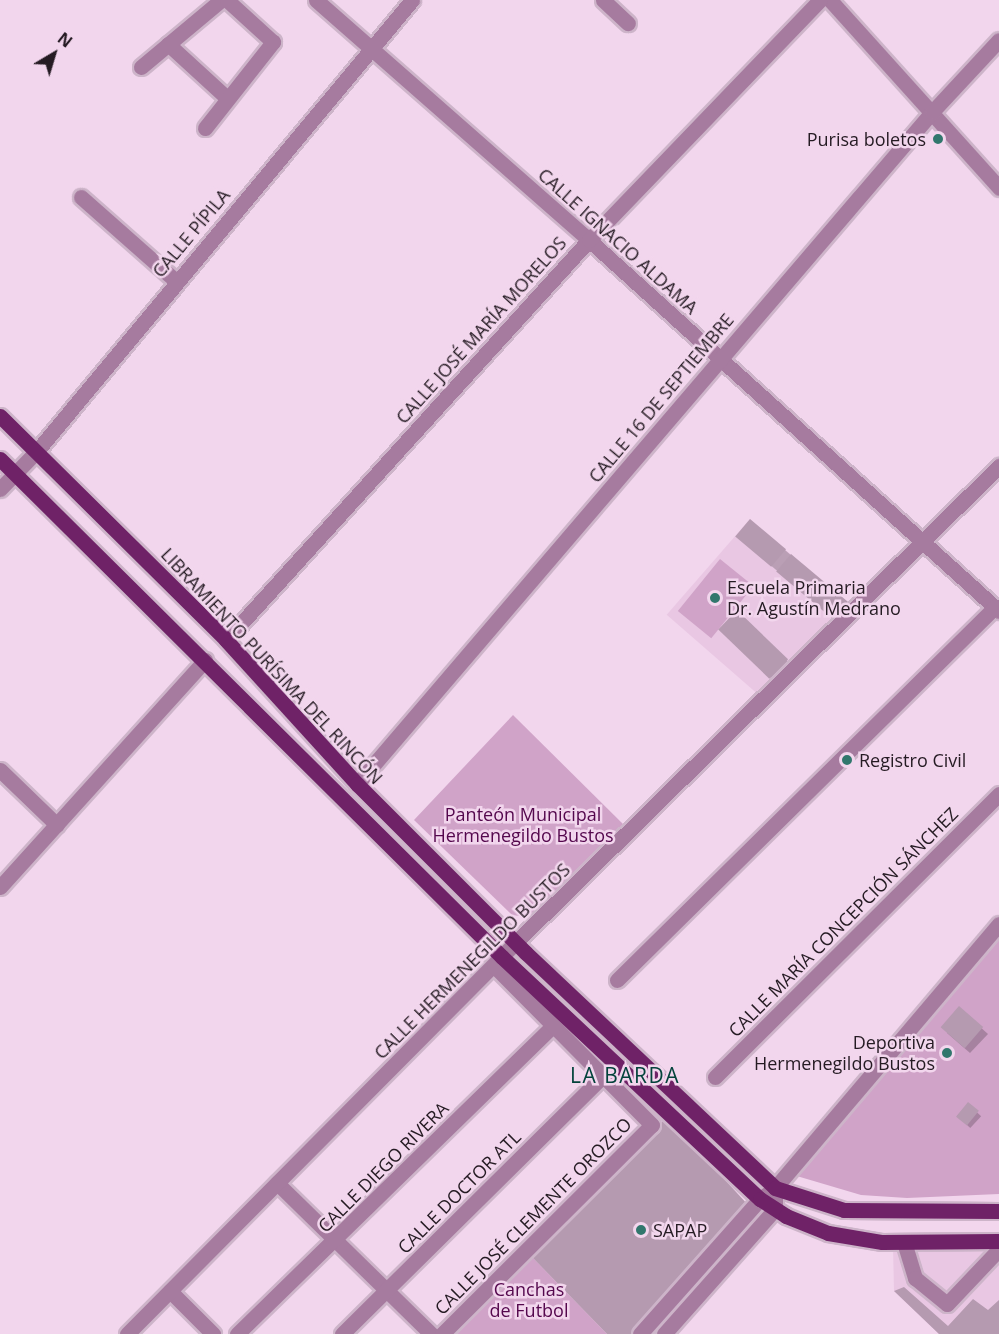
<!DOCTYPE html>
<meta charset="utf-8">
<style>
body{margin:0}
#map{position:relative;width:999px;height:1334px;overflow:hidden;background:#f2d6ed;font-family:"Open Sans",sans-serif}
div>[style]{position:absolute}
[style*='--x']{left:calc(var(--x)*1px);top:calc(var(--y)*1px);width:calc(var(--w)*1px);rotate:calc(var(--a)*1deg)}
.built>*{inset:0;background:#e9c7e3;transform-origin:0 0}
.green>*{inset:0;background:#d0a3c8;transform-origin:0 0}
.shadow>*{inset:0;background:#0003;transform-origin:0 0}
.building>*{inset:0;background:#b59ab0;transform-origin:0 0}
.roads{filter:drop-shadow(2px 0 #cdb4c9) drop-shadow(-2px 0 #cdb4c9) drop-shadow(0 2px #cdb4c9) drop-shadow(0 -2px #cdb4c9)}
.minor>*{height:15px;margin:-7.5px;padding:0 7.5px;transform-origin:7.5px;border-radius:7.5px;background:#a67b9f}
.major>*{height:15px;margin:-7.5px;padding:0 7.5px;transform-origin:7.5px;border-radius:7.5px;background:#6f2267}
.dots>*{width:16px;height:16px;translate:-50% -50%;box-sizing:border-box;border:3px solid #f2d6ed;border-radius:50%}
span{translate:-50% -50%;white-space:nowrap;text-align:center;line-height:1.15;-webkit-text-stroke:5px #f2d6ed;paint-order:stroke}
.poi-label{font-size:18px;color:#251b23}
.right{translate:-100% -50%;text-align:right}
.left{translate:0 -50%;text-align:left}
.street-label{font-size:18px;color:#251b23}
.park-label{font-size:18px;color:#54074d}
.quarter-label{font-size:21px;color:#03433b;letter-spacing:1.5px}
.north{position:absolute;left:24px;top:24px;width:60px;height:60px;-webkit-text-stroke:4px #f2d6ed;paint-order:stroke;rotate:38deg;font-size:16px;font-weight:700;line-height:24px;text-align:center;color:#251b23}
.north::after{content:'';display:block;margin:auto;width:21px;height:27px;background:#251b23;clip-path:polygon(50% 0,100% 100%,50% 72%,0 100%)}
</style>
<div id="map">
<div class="built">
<div style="left:750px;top:519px;width:135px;height:127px;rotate:41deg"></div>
<div style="clip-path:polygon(908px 1244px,947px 1249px,999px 1246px,999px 1334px,939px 1334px,894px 1291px,893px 1246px)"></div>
</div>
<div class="green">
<div style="left:720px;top:559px;width:43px;height:67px;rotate:39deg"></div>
<div style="clip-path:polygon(513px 715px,624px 825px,534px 918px,512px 915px,414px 820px)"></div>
<div style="clip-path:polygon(999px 932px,999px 1194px,907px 1198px,861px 1195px,790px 1174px)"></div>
<div style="clip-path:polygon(529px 1254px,607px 1334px,450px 1334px)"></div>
</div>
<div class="shadow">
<div style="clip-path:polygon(743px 542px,785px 550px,853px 609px,840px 624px)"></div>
<div style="left:737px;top:612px;width:81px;height:24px;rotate:44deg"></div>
<div style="clip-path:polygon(959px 1008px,988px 1034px,970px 1053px,947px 1033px)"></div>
<div style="left:968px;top:1104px;width:18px;height:16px;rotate:43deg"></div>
</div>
<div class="building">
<div style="left:750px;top:519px;width:47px;height:23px;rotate:40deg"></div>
<div style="left:791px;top:554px;width:75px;height:23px;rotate:40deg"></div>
<div style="left:737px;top:610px;width:71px;height:27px;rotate:44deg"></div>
<div style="left:959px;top:1006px;width:32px;height:28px;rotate:41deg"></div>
<div style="left:968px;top:1102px;width:14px;height:19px;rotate:39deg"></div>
<div style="clip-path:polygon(667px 1117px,749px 1206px,637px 1334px,607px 1334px,529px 1254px)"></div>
<div style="clip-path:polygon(904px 1287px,948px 1326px,973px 1299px,988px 1310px,999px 1300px,999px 1334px,939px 1334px,894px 1291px)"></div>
</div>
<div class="roads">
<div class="minor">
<div style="--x:316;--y:0;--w:363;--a:41.3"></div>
<div style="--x:589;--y:240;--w:553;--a:42.14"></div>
<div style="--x:603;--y:0;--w:34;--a:43"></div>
<div style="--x:830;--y:0;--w:253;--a:48"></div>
<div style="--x:168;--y:44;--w:80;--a:42.5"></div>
<div style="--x:141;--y:67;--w:104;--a:-39.9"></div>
<div style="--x:205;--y:128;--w:110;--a:-51.7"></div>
<div style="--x:273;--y:42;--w:62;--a:-137.6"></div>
<div style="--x:81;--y:197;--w:127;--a:41.5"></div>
<div style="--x:0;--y:489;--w:52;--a:-45.8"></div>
<div style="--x:36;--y:452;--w:588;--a:-50.24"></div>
<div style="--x:226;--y:640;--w:540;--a:-47.78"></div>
<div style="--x:589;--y:240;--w:333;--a:-46.1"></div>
<div style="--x:0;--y:770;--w:79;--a:44"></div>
<div style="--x:357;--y:784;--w:884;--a:-49.45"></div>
<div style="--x:932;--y:112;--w:98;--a:-47.1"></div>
<div style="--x:0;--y:887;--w:306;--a:-47.9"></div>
<div style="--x:617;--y:980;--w:531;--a:-44.62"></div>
<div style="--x:715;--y:1077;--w:401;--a:-44.9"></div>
<div style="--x:277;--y:1183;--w:216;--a:44.4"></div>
<div style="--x:904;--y:1242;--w:38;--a:73"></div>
<div style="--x:915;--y:1278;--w:41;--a:39.1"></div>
<div style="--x:947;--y:1304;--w:76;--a:-46.6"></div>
<div style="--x:170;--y:1291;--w:61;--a:45"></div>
<div style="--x:127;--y:1334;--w:551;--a:-45.22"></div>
<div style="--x:515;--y:943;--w:680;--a:-44.58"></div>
<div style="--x:237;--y:1334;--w:441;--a:-44.3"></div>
<div style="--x:342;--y:1334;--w:367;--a:-44.7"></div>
<div style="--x:442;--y:1334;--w:296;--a:-44.9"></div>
<div style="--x:652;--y:1125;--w:224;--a:-134.8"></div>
<div style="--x:640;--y:1334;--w:181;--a:-48.4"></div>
<div style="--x:760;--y:1199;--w:19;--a:-36"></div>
<div style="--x:775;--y:1188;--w:346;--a:-49.7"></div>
<div style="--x:664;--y:1334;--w:167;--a:-48.4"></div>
<div style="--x:775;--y:1209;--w:12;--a:-90"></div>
</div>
<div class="major">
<div style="--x:0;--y:416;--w:318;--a:44.7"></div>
<div style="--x:226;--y:640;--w:195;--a:47.7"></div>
<div style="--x:357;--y:784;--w:239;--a:45"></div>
<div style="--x:526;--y:953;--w:342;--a:43.3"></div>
<div style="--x:775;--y:1188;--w:72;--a:17.7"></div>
<div style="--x:844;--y:1210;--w:155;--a:0.4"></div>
<div style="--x:0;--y:459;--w:707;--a:44.77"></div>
<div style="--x:502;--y:957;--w:354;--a:43.2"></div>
<div style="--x:760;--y:1199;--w:31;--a:33"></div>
<div style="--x:786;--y:1216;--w:45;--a:22"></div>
<div style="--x:828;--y:1233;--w:55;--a:9.5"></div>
<div style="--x:882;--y:1242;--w:117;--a:-0.5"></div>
</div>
</div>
<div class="dots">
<div style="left:938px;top:139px;background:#31776d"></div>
<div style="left:715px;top:598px;background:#31776d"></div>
<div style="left:847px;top:760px;background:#31776d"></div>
<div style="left:947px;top:1053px;background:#31776d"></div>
<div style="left:641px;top:1230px;background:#31776d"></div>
</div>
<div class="poi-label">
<span class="right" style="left:926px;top:139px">Purisa boletos</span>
<span class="left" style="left:727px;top:598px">Escuela Primaria<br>Dr. Agustín Medrano</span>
<span class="left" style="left:859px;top:760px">Registro Civil</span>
<span class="right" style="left:935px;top:1053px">Deportiva<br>Hermenegildo Bustos</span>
<span class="left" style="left:653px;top:1230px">SAPAP</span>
</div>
<div class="street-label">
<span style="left:191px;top:233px;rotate:-50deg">CALLE PÍPILA</span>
<span style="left:618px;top:241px;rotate:42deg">CALLE IGNACIO ALDAMA</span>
<span style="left:481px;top:330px;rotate:-48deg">CALLE JOSÉ MARÍA MORELOS</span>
<span style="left:661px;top:398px;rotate:-50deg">CALLE 16 DE SEPTIEMBRE</span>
<span style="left:272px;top:666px;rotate:47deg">LIBRAMIENTO PURÍSIMA DEL RINCÓN</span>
<span style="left:843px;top:922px;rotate:-45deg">CALLE MARÍA CONCEPCIÓN SÁNCHEZ</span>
<span style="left:472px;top:961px;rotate:-45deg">CALLE HERMENEGILDO BUSTOS</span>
<span style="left:383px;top:1167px;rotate:-45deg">CALLE DIEGO RIVERA</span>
<span style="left:459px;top:1192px;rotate:-45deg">CALLE DOCTOR ATL</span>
<span style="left:533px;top:1216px;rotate:-45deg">CALLE JOSÉ CLEMENTE OROZCO</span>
</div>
<div class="park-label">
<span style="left:523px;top:825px">Panteón Municipal<br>Hermenegildo Bustos</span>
<span style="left:529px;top:1300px">Canchas<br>de Futbol</span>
</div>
<div class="quarter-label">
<span style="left:625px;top:1075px">LA BARDA</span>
</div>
<div class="north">N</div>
</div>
